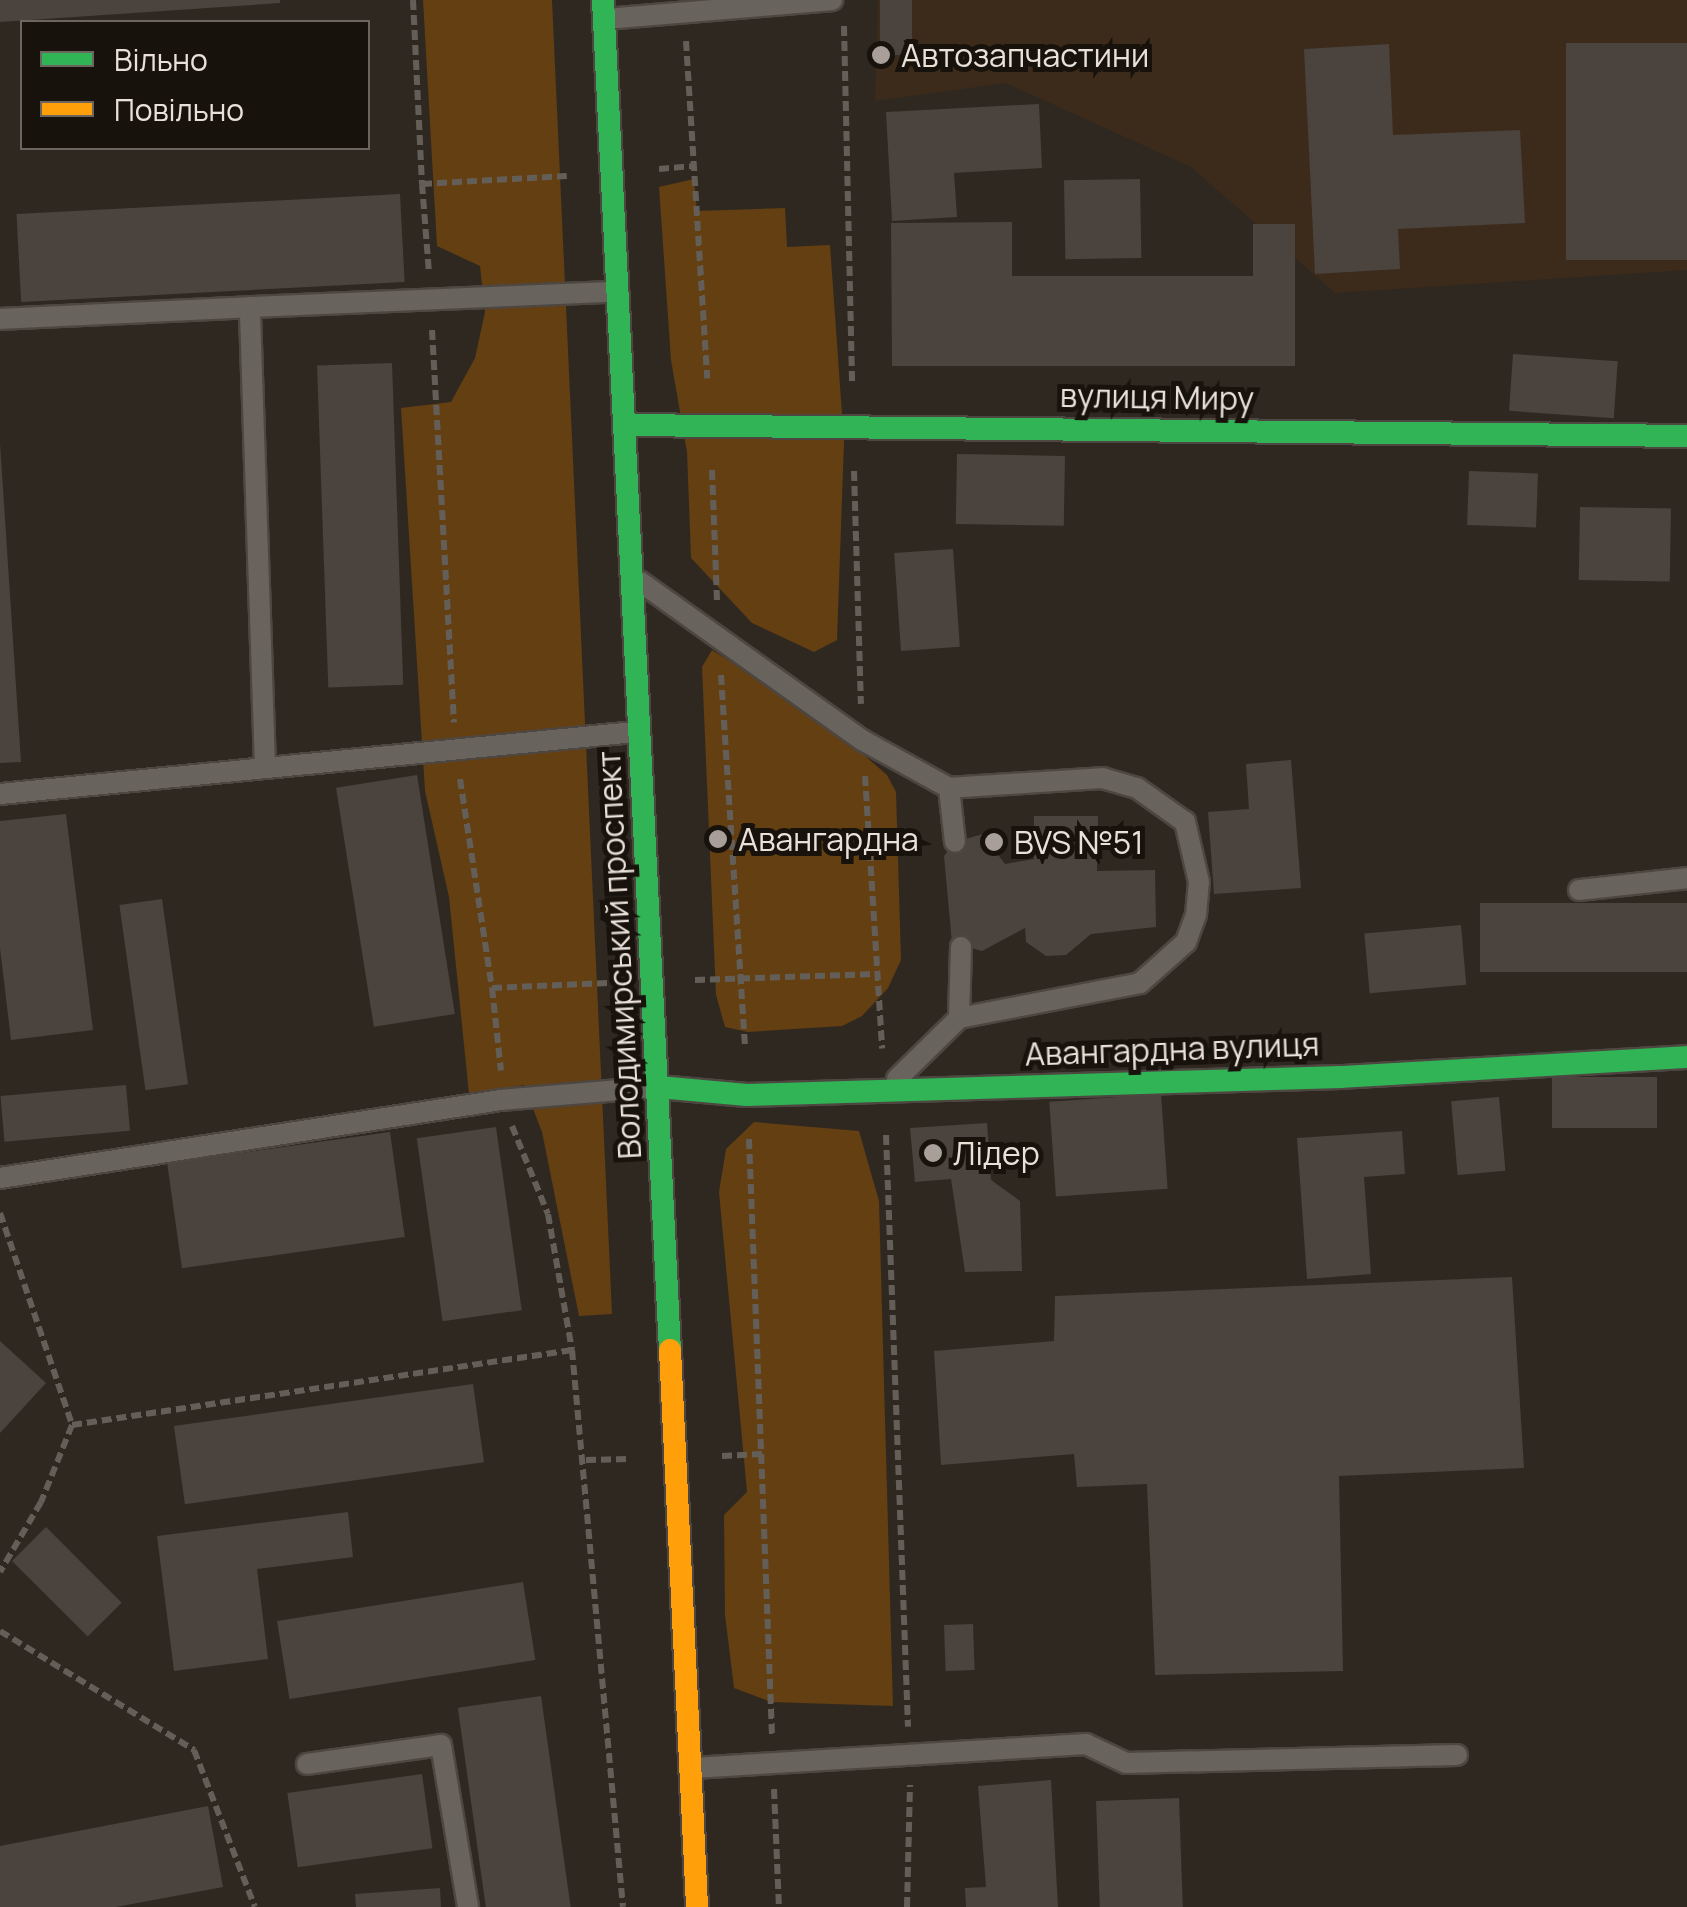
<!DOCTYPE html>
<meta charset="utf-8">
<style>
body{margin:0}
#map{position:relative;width:1687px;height:1907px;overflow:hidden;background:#2f2821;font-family:Manrope,sans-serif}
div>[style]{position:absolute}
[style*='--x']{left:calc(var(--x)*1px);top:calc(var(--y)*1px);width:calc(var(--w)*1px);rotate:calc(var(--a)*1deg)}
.built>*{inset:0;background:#3c2b1a}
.green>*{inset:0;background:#633f11}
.building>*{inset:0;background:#4a433e;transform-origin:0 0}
.path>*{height:6px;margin-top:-3px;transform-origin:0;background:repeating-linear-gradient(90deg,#635e58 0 10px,transparent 0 15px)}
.roads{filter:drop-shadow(2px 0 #4d4641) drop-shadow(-2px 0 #4d4641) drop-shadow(0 2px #4d4641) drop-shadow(0 -2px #4d4641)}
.lane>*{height:20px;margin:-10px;padding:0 10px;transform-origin:10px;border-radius:10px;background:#68635c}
.fast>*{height:22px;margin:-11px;padding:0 11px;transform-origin:11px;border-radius:11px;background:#30b455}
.slow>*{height:22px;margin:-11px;padding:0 11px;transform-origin:11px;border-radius:11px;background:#ff9f0a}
.dots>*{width:28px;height:28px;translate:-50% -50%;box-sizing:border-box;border:5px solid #18120c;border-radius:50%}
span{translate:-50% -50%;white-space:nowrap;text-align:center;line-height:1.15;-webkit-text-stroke:10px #18120c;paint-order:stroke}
.poi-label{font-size:32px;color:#e9e0d8}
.left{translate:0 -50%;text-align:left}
.street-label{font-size:32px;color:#e9e0d8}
.legend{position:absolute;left:20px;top:20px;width:350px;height:130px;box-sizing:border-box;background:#18120c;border:2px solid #6c645e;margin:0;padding:12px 18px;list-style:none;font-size:30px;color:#e9e0d8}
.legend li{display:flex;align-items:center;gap:20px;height:50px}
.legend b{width:50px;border:2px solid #6c645e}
</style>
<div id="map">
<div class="built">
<div style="clip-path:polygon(878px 0,1687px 0,1687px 270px,1335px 293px,1191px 167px,1006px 83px,875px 101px)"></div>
</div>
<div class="green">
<div style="clip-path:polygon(423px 0,552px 0,612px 1314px,579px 1316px,542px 1132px,524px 1085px,469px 1094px,449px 897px,425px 791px,401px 408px,451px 402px,475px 358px,485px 312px,480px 266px,437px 246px)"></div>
<div style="clip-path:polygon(694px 179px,697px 211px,785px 208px,787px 247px,830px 245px,844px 442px,837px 640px,814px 652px,752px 623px,691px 558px,687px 452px,671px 360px,659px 187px)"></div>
<div style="clip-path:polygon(712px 650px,825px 721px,887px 775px,896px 792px,901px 960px,888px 988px,862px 1016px,842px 1026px,748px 1032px,725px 1027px,716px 995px,702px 667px)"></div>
<div style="clip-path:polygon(754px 1122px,859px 1131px,879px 1201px,893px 1706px,771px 1702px,734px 1688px,725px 1615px,724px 1515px,747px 1492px,719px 1192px,726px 1149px)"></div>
</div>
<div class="building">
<div style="clip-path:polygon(0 0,280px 0,280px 3px,0 22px)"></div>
<div style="left:880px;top:0;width:32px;height:55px"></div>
<div style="left:1687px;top:43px;width:217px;height:121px;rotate:90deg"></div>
<div style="clip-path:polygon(1389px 44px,1393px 135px,1520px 130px,1525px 223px,1398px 229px,1400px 269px,1315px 274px,1304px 49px)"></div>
<div style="clip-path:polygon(1039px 104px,1042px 168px,954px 173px,957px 217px,892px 221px,886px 112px)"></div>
<div style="left:1140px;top:179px;width:79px;height:76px;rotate:89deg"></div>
<div style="left:400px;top:194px;width:88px;height:384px;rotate:87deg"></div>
<div style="clip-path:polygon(1012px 222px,1012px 276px,1253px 276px,1253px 224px,1295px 224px,1295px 366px,892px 366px,891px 223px)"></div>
<div style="left:1513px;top:354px;width:105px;height:57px;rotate:4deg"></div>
<div style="left:392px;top:363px;width:322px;height:75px;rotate:88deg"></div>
<div style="clip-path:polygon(0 443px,21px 762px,0 763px)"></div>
<div style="left:957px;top:454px;width:108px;height:70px;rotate:1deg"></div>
<div style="left:1469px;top:471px;width:69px;height:54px;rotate:2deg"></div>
<div style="left:1580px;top:507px;width:91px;height:73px;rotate:1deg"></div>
<div style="left:953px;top:549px;width:98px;height:59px;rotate:86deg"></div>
<div style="clip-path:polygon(1291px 760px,1301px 888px,1214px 894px,1208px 812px,1249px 809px,1246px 764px)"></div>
<div style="left:417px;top:775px;width:242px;height:82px;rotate:81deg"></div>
<div style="clip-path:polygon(66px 814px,93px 1030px,11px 1040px,0 948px,0 821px)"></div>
<div style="clip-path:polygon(1034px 816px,1098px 816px,1097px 871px,1155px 870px,1156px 927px,1091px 934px,1066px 955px,1046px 956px,1026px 942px,1025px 928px,982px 951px,952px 943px,944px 856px,955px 842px,983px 834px,1005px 864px,1034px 859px)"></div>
<div style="left:162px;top:899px;width:187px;height:43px;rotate:82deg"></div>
<div style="left:1687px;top:903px;width:69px;height:207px;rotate:90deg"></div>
<div style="left:1461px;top:925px;width:60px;height:97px;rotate:85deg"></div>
<div style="left:1552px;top:1077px;width:105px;height:51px"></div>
<div style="left:126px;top:1085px;width:46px;height:126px;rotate:85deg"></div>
<div style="left:1161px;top:1094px;width:95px;height:112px;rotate:86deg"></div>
<div style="left:1499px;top:1097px;width:74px;height:48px;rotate:85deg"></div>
<div style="clip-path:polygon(987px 1123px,991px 1180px,1020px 1201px,1022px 1271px,965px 1272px,951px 1179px,915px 1182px,910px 1128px)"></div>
<div style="left:496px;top:1127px;width:185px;height:80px;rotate:82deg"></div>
<div style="clip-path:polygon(1402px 1131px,1405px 1174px,1364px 1177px,1371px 1274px,1307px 1279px,1297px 1138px)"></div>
<div style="left:390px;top:1132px;width:106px;height:225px;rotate:82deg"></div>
<div style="clip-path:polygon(1512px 1277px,1524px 1468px,1339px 1476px,1343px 1671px,1155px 1675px,1147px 1484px,1077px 1487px,1074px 1454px,941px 1465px,934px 1351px,1054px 1341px,1055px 1296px)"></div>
<div style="clip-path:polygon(0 1341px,46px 1383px,0 1433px)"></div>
<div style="left:473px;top:1384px;width:79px;height:302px;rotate:82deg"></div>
<div style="clip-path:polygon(348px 1512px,353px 1557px,257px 1569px,268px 1659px,174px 1671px,157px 1536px)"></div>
<div style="left:46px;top:1527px;width:107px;height:48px;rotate:45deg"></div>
<div style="left:523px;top:1582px;width:79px;height:249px;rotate:81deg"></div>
<div style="left:973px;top:1624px;width:46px;height:29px;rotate:88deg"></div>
<div style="left:541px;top:1696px;width:213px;height:84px;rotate:82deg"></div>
<div style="left:422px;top:1774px;width:75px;height:136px;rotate:82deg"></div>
<div style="clip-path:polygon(1051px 1780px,1058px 1907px,966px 1907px,965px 1888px,986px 1887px,978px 1786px)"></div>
<div style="left:1179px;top:1798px;width:109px;height:83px;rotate:88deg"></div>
<div style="clip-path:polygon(208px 1806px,223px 1887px,116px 1907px,0 1907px,0 1846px)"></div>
<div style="clip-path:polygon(440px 1888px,441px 1907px,356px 1907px,355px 1894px)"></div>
</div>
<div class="path">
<div style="--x:413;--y:0;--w:184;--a:87.2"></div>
<div style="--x:422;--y:184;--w:145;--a:-3.2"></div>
<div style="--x:844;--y:26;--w:358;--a:88.7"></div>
<div style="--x:686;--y:41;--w:338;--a:86.4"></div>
<div style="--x:659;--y:169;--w:33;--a:-5"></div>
<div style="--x:422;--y:184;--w:88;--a:85.5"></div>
<div style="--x:432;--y:330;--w:393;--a:86.8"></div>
<div style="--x:712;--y:470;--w:133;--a:87.8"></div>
<div style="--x:854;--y:471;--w:233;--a:88.3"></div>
<div style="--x:721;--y:675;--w:373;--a:86.3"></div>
<div style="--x:865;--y:776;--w:273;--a:86.4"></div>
<div style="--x:460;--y:779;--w:211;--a:81.3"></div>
<div style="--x:492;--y:988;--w:116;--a:-2.5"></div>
<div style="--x:695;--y:980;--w:183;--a:-1.9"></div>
<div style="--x:492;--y:988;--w:83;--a:83.8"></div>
<div style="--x:512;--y:1126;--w:95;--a:67.8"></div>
<div style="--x:548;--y:1214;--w:138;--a:80"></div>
<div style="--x:572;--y:1350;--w:559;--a:84.77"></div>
<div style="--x:886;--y:1135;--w:592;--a:87.87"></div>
<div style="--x:749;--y:1139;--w:597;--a:87.79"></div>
<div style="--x:0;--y:1213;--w:224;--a:71.2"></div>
<div style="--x:72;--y:1425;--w:83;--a:111.9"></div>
<div style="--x:41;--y:1502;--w:81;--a:120.4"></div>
<div style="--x:72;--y:1425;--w:506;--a:-8.53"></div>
<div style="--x:722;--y:1456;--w:40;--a:-2.9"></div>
<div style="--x:586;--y:1460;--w:43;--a:-1.3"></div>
<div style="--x:0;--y:1631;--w:228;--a:31.5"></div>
<div style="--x:194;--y:1750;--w:168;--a:68.8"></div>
<div style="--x:774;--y:1789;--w:118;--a:87.6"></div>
<div style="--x:907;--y:1907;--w:122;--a:-88.6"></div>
</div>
<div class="roads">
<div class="lane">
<div style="--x:606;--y:19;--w:227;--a:-4.8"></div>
<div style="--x:0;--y:319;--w:250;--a:-2.7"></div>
<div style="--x:639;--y:581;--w:274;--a:35.5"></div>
<div style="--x:862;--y:740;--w:99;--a:28.9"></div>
<div style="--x:949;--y:788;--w:54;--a:83.7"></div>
<div style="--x:265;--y:766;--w:459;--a:-91.9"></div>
<div style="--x:250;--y:307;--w:363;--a:-2.4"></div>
<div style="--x:0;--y:794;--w:638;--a:-5.58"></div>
<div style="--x:1579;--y:890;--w:109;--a:-6.3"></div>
<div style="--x:959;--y:1018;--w:71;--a:-88.4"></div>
<div style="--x:897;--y:1079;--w:87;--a:-44.5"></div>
<div style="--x:959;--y:1018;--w:184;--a:-10.9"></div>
<div style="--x:1140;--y:983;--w:62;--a:-41.7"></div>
<div style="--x:1186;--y:942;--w:29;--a:-70"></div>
<div style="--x:1196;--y:915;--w:33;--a:-85"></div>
<div style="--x:1199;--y:882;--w:62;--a:-103.1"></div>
<div style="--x:1185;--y:822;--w:59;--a:-144.7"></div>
<div style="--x:1137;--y:788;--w:35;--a:-164"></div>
<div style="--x:1103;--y:778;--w:154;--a:176.3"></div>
<div style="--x:0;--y:1178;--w:507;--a:-8.85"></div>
<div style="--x:501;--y:1100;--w:157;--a:-4.8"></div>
<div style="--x:307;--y:1764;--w:135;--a:-8.1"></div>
<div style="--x:441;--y:1745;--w:164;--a:80.5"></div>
<div style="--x:693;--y:1768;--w:394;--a:-3.5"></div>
<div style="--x:1086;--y:1744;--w:44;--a:25.4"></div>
<div style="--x:1126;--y:1763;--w:331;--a:-1.4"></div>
</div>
<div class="fast">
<div style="--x:603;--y:0;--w:1352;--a:87.16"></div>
<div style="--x:625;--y:425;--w:1062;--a:0.59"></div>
<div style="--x:659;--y:1087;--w:88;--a:5.2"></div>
<div style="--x:747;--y:1095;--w:594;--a:-1.74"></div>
<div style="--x:1341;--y:1077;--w:347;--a:-3.3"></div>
</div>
<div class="slow">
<div style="--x:670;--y:1350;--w:558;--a:87.22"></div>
</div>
</div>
<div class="dots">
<div style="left:881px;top:55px;background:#a8a098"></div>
<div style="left:718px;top:839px;background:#a8a098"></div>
<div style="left:994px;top:842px;background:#a8a098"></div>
<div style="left:933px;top:1153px;background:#a8a098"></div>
</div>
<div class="poi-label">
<span class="left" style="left:901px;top:55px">Автозапчастини</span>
<span class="left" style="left:738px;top:839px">Авангардна</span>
<span class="left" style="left:1014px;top:842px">BVS №51</span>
<span class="left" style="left:953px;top:1153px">Лідер</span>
</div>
<div class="street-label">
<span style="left:1157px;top:397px;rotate:1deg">вулиця Миру</span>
<span style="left:619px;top:955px;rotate:-93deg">Володимирський проспект</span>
<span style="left:1172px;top:1049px;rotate:-2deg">Авангардна вулиця</span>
</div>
<ul class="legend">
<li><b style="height:12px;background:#30b455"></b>Вільно</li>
<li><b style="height:12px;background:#ff9f0a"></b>Повільно</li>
</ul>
</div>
